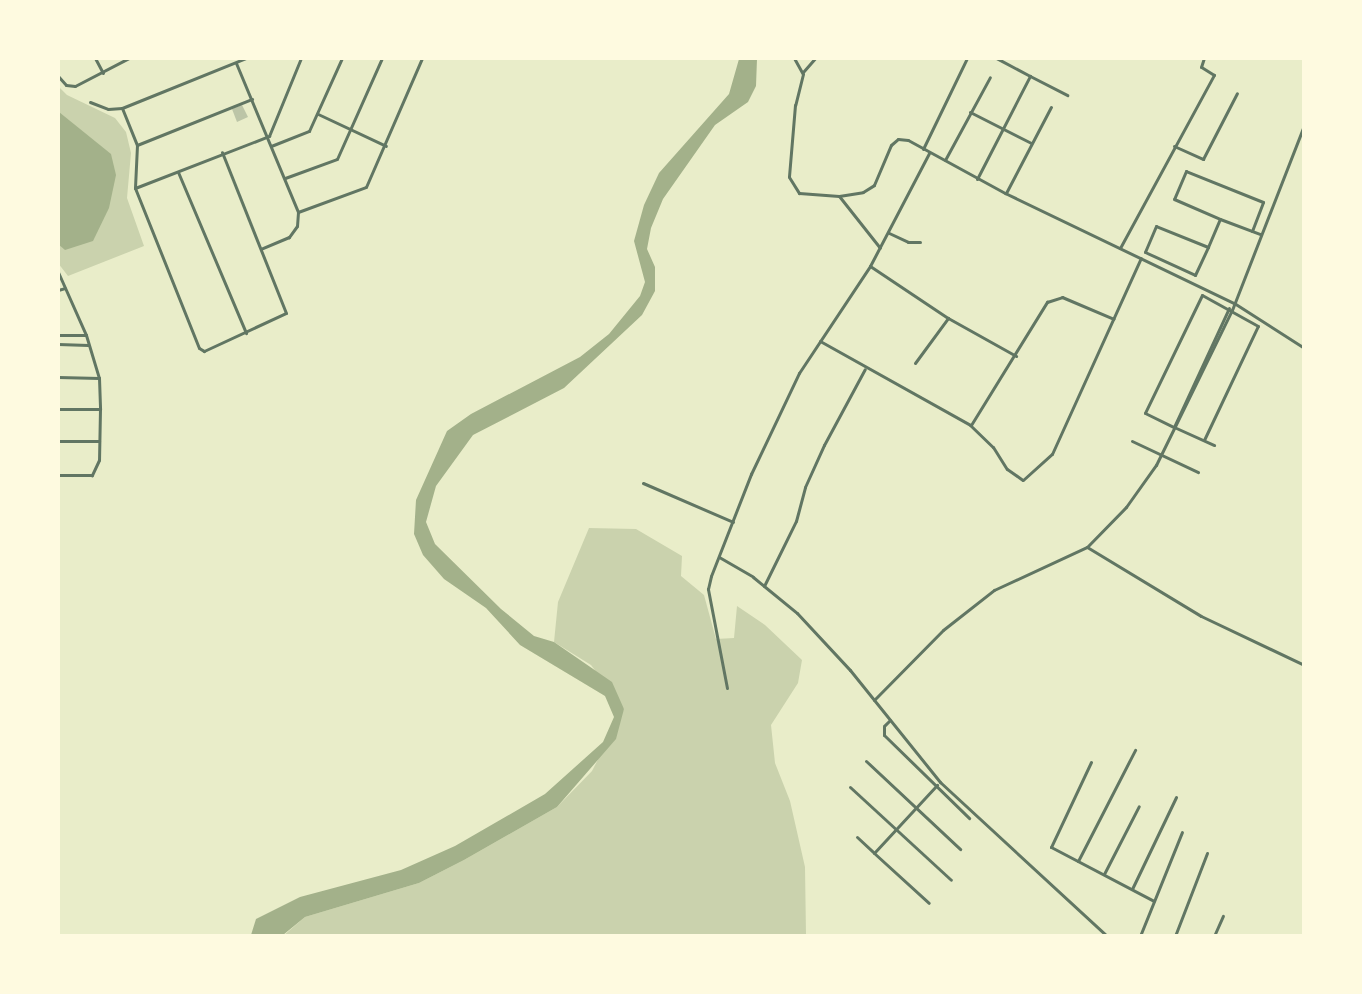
<!DOCTYPE html>
<style>
body{margin:0}
#map{position:relative;width:1362px;height:994px;overflow:hidden;background:#e9edc9;font-family:"Alegreya Sans",sans-serif}
div>[style]{position:absolute}
[style*='--x']{left:calc(var(--x)*1px);top:calc(var(--y)*1px);width:calc(var(--w)*1px);rotate:calc(var(--a)*1deg)}
.green>*{inset:0;background:#cad2ad}
.water>*{inset:0;background:#a3b18a}
.building>*{inset:0;background:#bcc5a7}
.minor>*{height:3px;margin:-1.5px;padding:0 1.5px;transform-origin:1.5px;border-radius:1.5px;background:#617663}
span{translate:-50% -50%;white-space:nowrap;text-align:center;line-height:1.15;-webkit-text-stroke:6px #fefae0;paint-order:stroke}
.frame{position:absolute;inset:0;border:60px solid #fefae0;pointer-events:none}
</style>
<div id="map">
<div class="green">
<div style="clip-path:polygon(58px 86px,67px 95px,115px 118px,126px 132px,131px 153px,127px 198px,144px 246px,68px 276px,58px 263px)"></div>
<div style="clip-path:polygon(589px 528px,636px 529px,682px 556px,681px 576px,704px 595px,716px 639px,734px 638px,737px 606px,765px 625px,802px 660px,798px 683px,771px 725px,775px 763px,790px 801px,805px 867px,806px 935px,283px 936px,305px 917px,419px 883px,464px 860px,557px 807px,592px 771px,624px 709px,591px 665px,554px 642px,558px 602px)"></div>
</div>
<div class="water">
<div style="clip-path:polygon(739px 59px,757px 59px,756px 86px,748px 102px,715px 125px,663px 199px,651px 228px,647px 249px,655px 267px,655px 291px,642px 315px,564px 388px,473px 435px,436px 486px,426px 522px,435px 544px,501px 609px,534px 636px,554px 642px,612px 682px,624px 709px,616px 739px,557px 807px,464px 860px,419px 883px,305px 917px,283px 935px,251px 935px,256px 919px,300px 897px,401px 870px,455px 846px,545px 794px,603px 742px,614px 717px,605px 696px,520px 645px,486px 608px,444px 579px,423px 555px,414px 534px,416px 500px,447px 431px,471px 414px,580px 357px,609px 334px,640px 296px,645px 282px,634px 241px,644px 205px,659px 173px,729px 94px)"></div>
<div style="clip-path:polygon(59px 112px,111px 154px,116px 175px,109px 208px,93px 241px,65px 250px,58px 244px)"></div>
</div>
<div class="building">
<div style="clip-path:polygon(242px 105px,248px 117px,237px 122px,232px 109px)"></div>
</div>
<div class="minor">
<div style="--x:95;--y:58;--w:17;--a:62"></div>
<div style="--x:794;--y:58;--w:18;--a:61"></div>
<div style="--x:803;--y:74;--w:32;--a:104"></div>
<div style="--x:795;--y:105;--w:72;--a:94.8"></div>
<div style="--x:789;--y:177;--w:19;--a:58"></div>
<div style="--x:799;--y:193;--w:40;--a:4.3"></div>
<div style="--x:839;--y:196;--w:24;--a:-9"></div>
<div style="--x:863;--y:192;--w:13;--a:-32"></div>
<div style="--x:874;--y:185;--w:43;--a:-67"></div>
<div style="--x:891;--y:145;--w:9;--a:-41"></div>
<div style="--x:898;--y:139;--w:10;--a:6"></div>
<div style="--x:908;--y:140;--w:111;--a:28.7"></div>
<div style="--x:1005;--y:193;--w:254;--a:25.7"></div>
<div style="--x:1234;--y:303;--w:83;--a:32.7"></div>
<div style="--x:236;--y:63;--w:161;--a:67.4"></div>
<div style="--x:298;--y:212;--w:14;--a:94"></div>
<div style="--x:297;--y:226;--w:14;--a:126"></div>
<div style="--x:289;--y:237;--w:30;--a:157"></div>
<div style="--x:803;--y:72;--w:18;--a:-49"></div>
<div style="--x:58;--y:76;--w:12;--a:48"></div>
<div style="--x:66;--y:85;--w:9;--a:6"></div>
<div style="--x:75;--y:86;--w:61;--a:-27.4"></div>
<div style="--x:1030;--y:76;--w:42;--a:27.2"></div>
<div style="--x:90;--y:102;--w:19;--a:21"></div>
<div style="--x:108;--y:109;--w:14;--a:-4"></div>
<div style="--x:122;--y:108;--w:134;--a:-22"></div>
<div style="--x:122;--y:108;--w:40;--a:68"></div>
<div style="--x:137;--y:145;--w:43;--a:92.7"></div>
<div style="--x:135;--y:188;--w:172;--a:68.2"></div>
<div style="--x:199;--y:348;--w:6;--a:31"></div>
<div style="--x:204;--y:351;--w:90;--a:-24.9"></div>
<div style="--x:286;--y:313;--w:173;--a:-111.7"></div>
<div style="--x:970;--y:112;--w:68;--a:26.9"></div>
<div style="--x:318;--y:114;--w:75;--a:25.2"></div>
<div style="--x:269;--y:136;--w:84;--a:-67.7"></div>
<div style="--x:137;--y:145;--w:124;--a:-21.8"></div>
<div style="--x:271;--y:146;--w:41;--a:-21.5"></div>
<div style="--x:309;--y:131;--w:80;--a:-65.7"></div>
<div style="--x:1174;--y:146;--w:32;--a:24"></div>
<div style="--x:1203;--y:159;--w:74;--a:-62.7"></div>
<div style="--x:923;--y:149;--w:101;--a:-64.2"></div>
<div style="--x:945;--y:160;--w:94;--a:-61.5"></div>
<div style="--x:178;--y:172;--w:175;--a:67.1"></div>
<div style="--x:285;--y:178;--w:55;--a:-20.1"></div>
<div style="--x:337;--y:159;--w:111;--a:-66"></div>
<div style="--x:977;--y:179;--w:116;--a:-62.8"></div>
<div style="--x:1030;--y:76;--w:38;--a:-152"></div>
<div style="--x:135;--y:188;--w:144;--a:-21.2"></div>
<div style="--x:1006;--y:193;--w:97;--a:-62.4"></div>
<div style="--x:839;--y:196;--w:66;--a:51.7"></div>
<div style="--x:298;--y:212;--w:72;--a:-20.2"></div>
<div style="--x:366;--y:187;--w:141;--a:-66.5"></div>
<div style="--x:1252;--y:231;--w:31;--a:-69"></div>
<div style="--x:1263;--y:202;--w:83;--a:-158.1"></div>
<div style="--x:1186;--y:171;--w:30;--a:113"></div>
<div style="--x:1174;--y:199;--w:50;--a:23.5"></div>
<div style="--x:1220;--y:219;--w:43;--a:20.6"></div>
<div style="--x:889;--y:233;--w:21;--a:25"></div>
<div style="--x:908;--y:242;--w:12;--a:0"></div>
<div style="--x:1208;--y:247;--w:56;--a:-158"></div>
<div style="--x:1156;--y:226;--w:28;--a:113"></div>
<div style="--x:1145;--y:252;--w:55;--a:24.7"></div>
<div style="--x:1195;--y:275;--w:31;--a:-65"></div>
<div style="--x:1208;--y:247;--w:30;--a:-67"></div>
<div style="--x:1120;--y:248;--w:197;--a:-61.5"></div>
<div style="--x:1214;--y:75;--w:15;--a:-148"></div>
<div style="--x:1201;--y:67;--w:9;--a:-72"></div>
<div style="--x:870;--y:266;--w:94;--a:33.7"></div>
<div style="--x:948;--y:318;--w:78;--a:29.2"></div>
<div style="--x:58;--y:272;--w:69;--a:66"></div>
<div style="--x:58;--y:290;--w:7;--a:-16"></div>
<div style="--x:58;--y:335;--w:28;--a:0"></div>
<div style="--x:86;--y:335;--w:45;--a:73.2"></div>
<div style="--x:99;--y:378;--w:31;--a:88"></div>
<div style="--x:100;--y:409;--w:51;--a:91.1"></div>
<div style="--x:99;--y:460;--w:17;--a:115"></div>
<div style="--x:92;--y:475;--w:34;--a:180"></div>
<div style="--x:820;--y:341;--w:172;--a:29.2"></div>
<div style="--x:970;--y:425;--w:32;--a:44"></div>
<div style="--x:993;--y:447;--w:26;--a:58"></div>
<div style="--x:1007;--y:469;--w:19;--a:35"></div>
<div style="--x:1023;--y:480;--w:39;--a:-42"></div>
<div style="--x:1052;--y:454;--w:215;--a:-65.6"></div>
<div style="--x:58;--y:344;--w:30;--a:2"></div>
<div style="--x:915;--y:363;--w:56;--a:-53.7"></div>
<div style="--x:58;--y:377;--w:41;--a:1.4"></div>
<div style="--x:58;--y:409;--w:42;--a:0"></div>
<div style="--x:971;--y:425;--w:145;--a:-58.3"></div>
<div style="--x:1047;--y:302;--w:16;--a:-18"></div>
<div style="--x:1062;--y:297;--w:56;--a:22.9"></div>
<div style="--x:1174;--y:427;--w:131;--a:-65.2"></div>
<div style="--x:1204;--y:440;--w:126;--a:-64.7"></div>
<div style="--x:1258;--y:326;--w:64;--a:-151"></div>
<div style="--x:1202;--y:295;--w:131;--a:115.8"></div>
<div style="--x:1145;--y:413;--w:32;--a:26"></div>
<div style="--x:1174;--y:427;--w:44;--a:24.2"></div>
<div style="--x:58;--y:441;--w:41;--a:0"></div>
<div style="--x:1132;--y:441;--w:73;--a:25.2"></div>
<div style="--x:643;--y:483;--w:98;--a:23.4"></div>
<div style="--x:1087;--y:547;--w:133;--a:31.2"></div>
<div style="--x:1201;--y:616;--w:114;--a:25.4"></div>
<div style="--x:719;--y:557;--w:39;--a:30"></div>
<div style="--x:753;--y:577;--w:57;--a:39.3"></div>
<div style="--x:797;--y:613;--w:78;--a:47.1"></div>
<div style="--x:850;--y:670;--w:144;--a:51.2"></div>
<div style="--x:940;--y:782;--w:227;--a:42.7"></div>
<div style="--x:764;--y:586;--w:72;--a:-63.8"></div>
<div style="--x:796;--y:521;--w:35;--a:-75"></div>
<div style="--x:805;--y:487;--w:46;--a:-65.7"></div>
<div style="--x:824;--y:445;--w:86;--a:-61.7"></div>
<div style="--x:727;--y:688;--w:101;--a:-100.9"></div>
<div style="--x:708;--y:589;--w:13;--a:-77"></div>
<div style="--x:711;--y:576;--w:110;--a:-68.6"></div>
<div style="--x:751;--y:474;--w:112;--a:-64.6"></div>
<div style="--x:799;--y:373;--w:128;--a:-56.4"></div>
<div style="--x:870;--y:266;--w:127;--a:-62.4"></div>
<div style="--x:874;--y:700;--w:98;--a:-45.4"></div>
<div style="--x:943;--y:630;--w:65;--a:-38.1"></div>
<div style="--x:994;--y:590;--w:102;--a:-24.8"></div>
<div style="--x:1087;--y:547;--w:56;--a:-45.7"></div>
<div style="--x:1126;--y:507;--w:52;--a:-54.5"></div>
<div style="--x:1156;--y:465;--w:173;--a:-63.9"></div>
<div style="--x:1232;--y:310;--w:199;--a:-68.7"></div>
<div style="--x:890;--y:720;--w:8;--a:135"></div>
<div style="--x:884;--y:726;--w:9;--a:90"></div>
<div style="--x:884;--y:735;--w:119;--a:44.3"></div>
<div style="--x:866;--y:761;--w:129;--a:43.1"></div>
<div style="--x:1091;--y:762;--w:94;--a:115.2"></div>
<div style="--x:1051;--y:847;--w:116;--a:27.7"></div>
<div style="--x:850;--y:787;--w:137;--a:42.6"></div>
<div style="--x:857;--y:837;--w:23;--a:43"></div>
<div style="--x:874;--y:853;--w:93;--a:-47.2"></div>
<div style="--x:874;--y:853;--w:74;--a:42.3"></div>
<div style="--x:1078;--y:861;--w:125;--a:-62.8"></div>
<div style="--x:1104;--y:874;--w:76;--a:-62.8"></div>
<div style="--x:1132;--y:889;--w:102;--a:-64.4"></div>
<div style="--x:1140;--y:936;--w:112;--a:-68"></div>
<div style="--x:1175;--y:936;--w:89;--a:-68.9"></div>
<div style="--x:1214;--y:936;--w:22;--a:-66"></div>
<div style="--x:1248;--y:936;--w:1;--a:-45"></div>
</div>
<div class="frame"></div>
</div>
